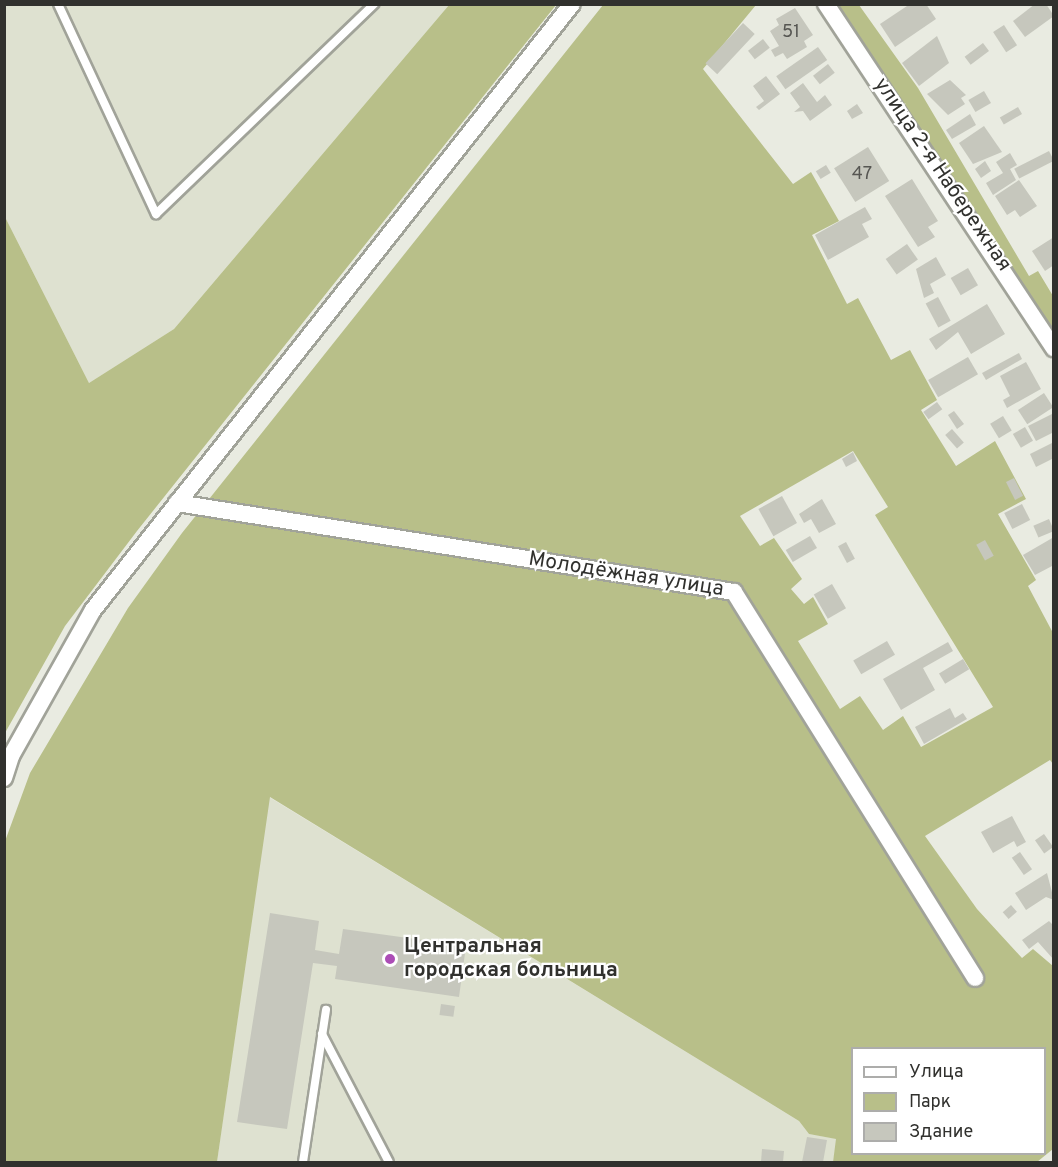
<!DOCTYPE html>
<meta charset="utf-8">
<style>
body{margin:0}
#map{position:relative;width:1058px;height:1167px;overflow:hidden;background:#e9ebe1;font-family:Overpass,sans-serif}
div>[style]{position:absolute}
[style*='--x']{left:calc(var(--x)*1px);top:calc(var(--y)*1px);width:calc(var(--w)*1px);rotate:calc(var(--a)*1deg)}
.built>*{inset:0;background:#dee1d0}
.green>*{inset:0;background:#b8bf89}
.building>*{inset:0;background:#c6c7bd;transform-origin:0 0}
.roads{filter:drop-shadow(2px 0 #a1a399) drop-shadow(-2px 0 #a1a399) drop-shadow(0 2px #a1a399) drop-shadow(0 -2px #a1a399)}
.lane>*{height:8px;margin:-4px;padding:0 4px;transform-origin:4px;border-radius:4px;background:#fff}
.street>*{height:16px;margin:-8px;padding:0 8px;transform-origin:8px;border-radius:8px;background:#fff}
.dots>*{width:16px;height:16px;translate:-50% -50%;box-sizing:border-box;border:3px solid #fff;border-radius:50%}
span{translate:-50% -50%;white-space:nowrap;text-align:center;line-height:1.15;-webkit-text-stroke:4.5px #fff;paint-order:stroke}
.number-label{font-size:18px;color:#565652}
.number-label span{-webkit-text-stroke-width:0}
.street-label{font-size:21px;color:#31312e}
.poi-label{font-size:21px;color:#31312e;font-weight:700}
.left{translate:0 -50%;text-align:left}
.frame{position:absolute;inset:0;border:6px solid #31312e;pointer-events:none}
.legend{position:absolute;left:851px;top:1047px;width:195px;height:108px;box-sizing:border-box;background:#fff;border:2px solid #adadab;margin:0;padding:8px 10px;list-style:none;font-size:18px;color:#31312e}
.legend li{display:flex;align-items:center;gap:12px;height:30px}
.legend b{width:30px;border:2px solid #adadab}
</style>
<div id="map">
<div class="built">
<div style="clip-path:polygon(5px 5px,449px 5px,174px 329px,89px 383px,5px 217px)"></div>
<div style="clip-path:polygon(269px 797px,799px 1121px,809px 1134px,837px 1139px,833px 1162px,217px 1162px)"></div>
</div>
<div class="green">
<div style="clip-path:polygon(449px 5px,556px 5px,137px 531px,65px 626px,5px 733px,5px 217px,89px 383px,174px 329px)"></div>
<div style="clip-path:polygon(evenodd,603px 5px,756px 5px,703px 69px,793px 184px,811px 172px,839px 221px,812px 235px,847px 304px,858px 298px,891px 360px,910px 350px,937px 400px,921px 410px,956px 466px,995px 441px,1026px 499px,998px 514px,1036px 580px,1028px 586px,1053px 633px,1053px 764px,1050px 760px,925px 836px,977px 909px,1022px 958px,1033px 949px,1053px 966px,1053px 1149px,1037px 1162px,833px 1162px,836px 1139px,809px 1134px,799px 1121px,270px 797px,217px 1162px,5px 1162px,4px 844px,30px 773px,128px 608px,182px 533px,603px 5px,853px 451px,888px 507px,875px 515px,993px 707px,921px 747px,903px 716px,883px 730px,860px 696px,840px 709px,798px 641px,828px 624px,813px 597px,804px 604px,791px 589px,802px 579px,774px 538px,760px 546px,740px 516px,853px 451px,603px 5px,852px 1048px,1044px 1048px,1044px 1154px,852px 1154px,852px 1048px)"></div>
<div style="clip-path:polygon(833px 5px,859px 5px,918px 88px,1029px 276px,1038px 271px,1053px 296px,1053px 337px)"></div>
</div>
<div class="building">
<div style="clip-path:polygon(910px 4px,926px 4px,936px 19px,895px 47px,880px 24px)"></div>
<div style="clip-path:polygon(1035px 4px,1046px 4px,1054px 16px,1025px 37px,1013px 21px)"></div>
<div style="clip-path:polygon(795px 8px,813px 35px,804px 41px,807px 47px,787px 59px,783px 53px,775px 57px,771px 50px,779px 46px,770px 31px,779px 25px,776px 19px)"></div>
<div style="left:743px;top:23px;width:16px;height:55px;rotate:43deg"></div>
<div style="left:1004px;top:25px;width:24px;height:13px;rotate:57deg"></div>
<div style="clip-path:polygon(937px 36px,949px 63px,919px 86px,902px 63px)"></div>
<div style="left:763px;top:39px;width:11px;height:19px;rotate:52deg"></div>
<div style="left:983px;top:43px;width:10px;height:23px;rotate:53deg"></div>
<div style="left:818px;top:47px;width:16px;height:51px;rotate:55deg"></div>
<div style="left:828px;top:64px;width:11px;height:19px;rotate:52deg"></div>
<div style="clip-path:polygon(766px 76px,780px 94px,759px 110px,756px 107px,764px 101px,753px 86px)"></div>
<div style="clip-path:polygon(950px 80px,966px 95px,961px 98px,965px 104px,948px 115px,927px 94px)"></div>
<div style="clip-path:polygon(803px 83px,817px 102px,825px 95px,832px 105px,810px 121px,803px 111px,794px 112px,800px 107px,790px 93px)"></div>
<div style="left:984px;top:91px;width:14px;height:18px;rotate:60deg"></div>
<div style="clip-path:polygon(857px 104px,863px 113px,852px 119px,847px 111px)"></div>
<div style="left:1018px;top:107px;width:8px;height:21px;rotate:60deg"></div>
<div style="clip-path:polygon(970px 114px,976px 125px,952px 139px,946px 130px)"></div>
<div style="clip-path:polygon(984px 126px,1002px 152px,973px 164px,959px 143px)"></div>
<div style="left:868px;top:147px;width:40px;height:40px;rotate:58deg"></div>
<div style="left:1049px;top:151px;width:11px;height:39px;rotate:63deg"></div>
<div style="clip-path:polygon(1010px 153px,1017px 165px,1010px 169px,1016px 180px,993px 195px,986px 183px,1003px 173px,996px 162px)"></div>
<div style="clip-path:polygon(985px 161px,991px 171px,981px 178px,975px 169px)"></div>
<div style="left:826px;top:165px;width:9px;height:12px;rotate:58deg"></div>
<div style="clip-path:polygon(912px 179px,938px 221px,928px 227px,935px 237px,918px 247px,885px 196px)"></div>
<div style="clip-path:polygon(1019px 180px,1037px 206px,1020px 217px,1015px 210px,1007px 215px,995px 196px)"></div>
<div style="clip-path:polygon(865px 207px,872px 219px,862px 224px,869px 237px,828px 260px,815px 235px)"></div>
<div style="clip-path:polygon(1054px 237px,1054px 265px,1045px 271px,1032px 251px)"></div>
<div style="left:907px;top:244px;width:19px;height:26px;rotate:55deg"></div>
<div style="clip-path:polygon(936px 257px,946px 275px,930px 284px,934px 293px,924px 298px,916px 269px)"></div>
<div style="left:968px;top:268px;width:20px;height:20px;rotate:60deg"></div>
<div style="left:938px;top:297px;width:27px;height:14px;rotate:62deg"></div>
<div style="clip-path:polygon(987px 304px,1005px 334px,971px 354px,958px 332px,936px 350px,929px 339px)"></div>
<div style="clip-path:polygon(1019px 353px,1022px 359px,986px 380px,982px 373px)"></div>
<div style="left:968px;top:357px;width:20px;height:46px;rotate:60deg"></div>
<div style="clip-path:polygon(1026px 362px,1041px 389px,1007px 408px,1003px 400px,1010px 396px,1000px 376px)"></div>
<div style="left:1044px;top:393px;width:17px;height:31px;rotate:57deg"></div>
<div style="left:937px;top:402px;width:9px;height:17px;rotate:54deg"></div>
<div style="clip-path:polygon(954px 411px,964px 424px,957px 429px,948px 415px)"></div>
<div style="clip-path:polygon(1054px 413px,1054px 432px,1036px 441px,1028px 426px)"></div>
<div style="left:1003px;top:416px;width:17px;height:15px;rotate:59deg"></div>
<div style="left:1025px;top:427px;width:16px;height:14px;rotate:60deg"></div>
<div style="left:952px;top:429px;width:18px;height:9px;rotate:49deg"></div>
<div style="clip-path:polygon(1054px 442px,1054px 458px,1036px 467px,1030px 454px)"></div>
<div style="clip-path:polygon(853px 452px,857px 461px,846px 467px,842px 459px)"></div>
<div style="left:1014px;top:478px;width:20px;height:9px;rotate:63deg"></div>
<div style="left:782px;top:496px;width:31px;height:27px;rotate:61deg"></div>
<div style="clip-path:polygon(822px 499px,836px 524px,819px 533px,811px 519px,804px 523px,799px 514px)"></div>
<div style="left:1022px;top:504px;width:18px;height:20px;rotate:63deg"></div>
<div style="left:1049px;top:519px;width:13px;height:17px;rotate:67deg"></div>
<div style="left:810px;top:536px;width:14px;height:28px;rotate:60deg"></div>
<div style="clip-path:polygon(1054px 537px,1054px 565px,1035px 575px,1023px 555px)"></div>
<div style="left:985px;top:540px;width:18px;height:10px;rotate:61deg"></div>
<div style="left:846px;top:542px;width:19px;height:9px;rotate:62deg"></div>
<div style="left:832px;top:584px;width:28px;height:21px;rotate:60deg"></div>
<div style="left:887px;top:641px;width:16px;height:39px;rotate:60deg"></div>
<div style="clip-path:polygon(948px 642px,953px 651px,923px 668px,935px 690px,901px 710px,883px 679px)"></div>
<div style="left:963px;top:659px;width:12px;height:28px;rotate:59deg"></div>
<div style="clip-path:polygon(950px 708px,955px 718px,963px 713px,967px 719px,924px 744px,915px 727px)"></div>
<div style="clip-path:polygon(1012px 816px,1026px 842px,1017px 847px,1014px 841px,993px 853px,981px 832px)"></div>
<div style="left:1044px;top:834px;width:16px;height:11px;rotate:55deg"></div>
<div style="left:1020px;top:852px;width:21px;height:10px;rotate:55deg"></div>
<div style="clip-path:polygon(1047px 873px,1054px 900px,1046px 897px,1026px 910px,1015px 893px)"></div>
<div style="left:1011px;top:905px;width:9px;height:11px;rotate:49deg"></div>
<div style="clip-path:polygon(270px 913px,319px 921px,315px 950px,339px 954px,343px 929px,466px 946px,459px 997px,335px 979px,337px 966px,313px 963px,287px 1129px,237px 1122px)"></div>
<div style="clip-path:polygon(1049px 921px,1054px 926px,1054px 960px,1038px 942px,1029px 949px,1022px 940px)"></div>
<div style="left:441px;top:1004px;width:14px;height:11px;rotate:8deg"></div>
<div style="clip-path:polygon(807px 1137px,827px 1140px,823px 1162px,802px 1162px)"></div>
<div style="clip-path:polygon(762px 1149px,784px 1151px,783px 1162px,761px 1162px)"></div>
</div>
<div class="roads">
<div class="lane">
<div style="--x:58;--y:4;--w:232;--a:65"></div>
<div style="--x:156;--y:214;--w:303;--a:-43.9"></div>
<div style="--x:322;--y:1034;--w:144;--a:62.4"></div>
<div style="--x:303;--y:1162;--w:154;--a:-81.4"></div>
</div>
<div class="street">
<div style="--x:826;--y:4;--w:413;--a:56.5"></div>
<div style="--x:177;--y:503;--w:564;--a:9.08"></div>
<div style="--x:734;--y:592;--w:455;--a:58"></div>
<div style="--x:4;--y:778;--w:23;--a:-72"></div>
<div style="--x:11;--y:756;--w:167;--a:-60.7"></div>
<div style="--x:93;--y:610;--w:772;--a:-51.68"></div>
</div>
</div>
<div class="dots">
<div style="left:390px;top:959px;background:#ac4db6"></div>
</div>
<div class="number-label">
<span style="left:791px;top:33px">51</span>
<span style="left:862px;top:175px">47</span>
</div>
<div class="street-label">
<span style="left:942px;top:175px;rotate:56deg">улица 2-я Набережная</span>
<span style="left:626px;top:575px;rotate:9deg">Молодёжная улица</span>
</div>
<div class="poi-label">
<span class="left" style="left:404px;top:959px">Центральная<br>городская больница</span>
</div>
<div class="frame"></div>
<ul class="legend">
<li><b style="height:8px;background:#fff"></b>Улица</li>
<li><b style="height:16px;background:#b8bf89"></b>Парк</li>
<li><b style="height:16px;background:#c6c7bd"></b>Здание</li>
</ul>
</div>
